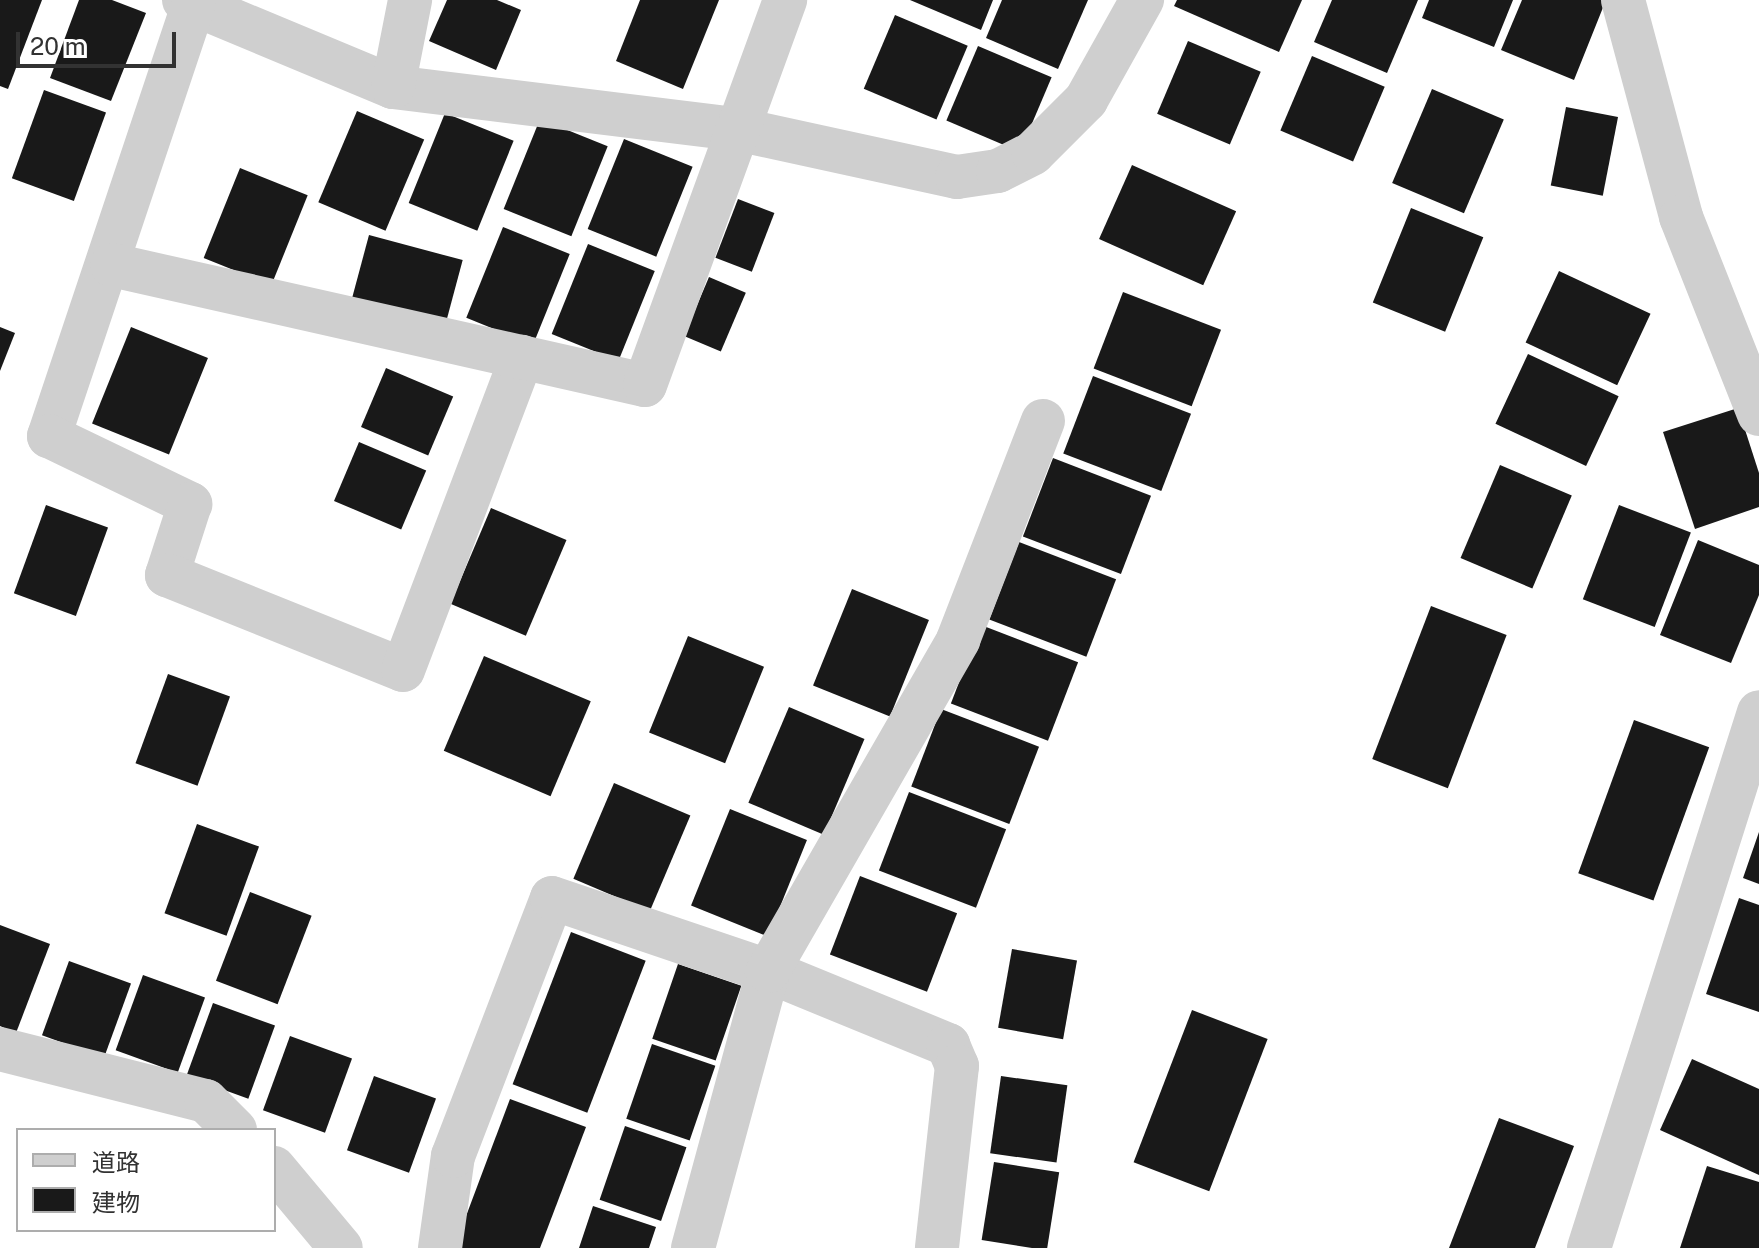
<!DOCTYPE html>
<meta charset="utf-8">
<style>
body{margin:0}
#map{position:relative;width:1759px;height:1248px;overflow:hidden;background:#fff;font-family:"Public Sans","Noto Sans JP",sans-serif}
div>[style]{position:absolute}
[style*='--x']{left:calc(var(--x)*1px);top:calc(var(--y)*1px);width:calc(var(--w)*1px);rotate:calc(var(--a)*1deg)}
.building>*{inset:0;background:#191919;transform-origin:0 0}
.street>*{height:44px;margin:-22px;padding:0 22px;transform-origin:22px;border-radius:22px;background:#cfcfcf}
span{translate:-50% -50%;white-space:nowrap;text-align:center;line-height:1.15;-webkit-text-stroke:8px #fff;paint-order:stroke}
.legend{position:absolute;left:16px;top:1128px;width:260px;height:104px;box-sizing:border-box;background:#fff;border:2px solid #adadad;margin:0;padding:10px 14px;list-style:none;font-size:24px;color:#323232}
.legend li{display:flex;align-items:center;gap:16px;height:40px}
.legend b{width:40px;border:2px solid #adadad}
.scale{position:absolute;left:16px;top:32px;width:160px;height:36px;box-sizing:border-box;border:4px solid #323232;border-top:0;padding-left:10px;font-size:24px;line-height:28px;white-space:nowrap;color:#323232;-webkit-text-stroke:6px #fff;paint-order:stroke}
</style>
<div id="map">
<div class="building">
<div style="clip-path:polygon(0 0,42px 0,8px 89px,0 86px)"></div>
<div style="clip-path:polygon(79px 0,112px 0,146px 13px,111px 101px,50px 78px)"></div>
<div style="clip-path:polygon(447px 0,497px 0,521px 10px,496px 70px,429px 41px)"></div>
<div style="clip-path:polygon(640px 0,719px 0,683px 89px,616px 61px)"></div>
<div style="clip-path:polygon(910px 0,993px 0,981px 30px)"></div>
<div style="clip-path:polygon(1002px 0,1088px 0,1058px 69px,986px 38px)"></div>
<div style="clip-path:polygon(1177px 0,1302px 0,1279px 52px,1174px 6px)"></div>
<div style="clip-path:polygon(1332px 0,1418px 0,1387px 73px,1314px 42px)"></div>
<div style="clip-path:polygon(1429px 0,1513px 0,1494px 47px,1422px 18px)"></div>
<div style="clip-path:polygon(1522px 0,1606px 0,1574px 80px,1501px 50px)"></div>
<div style="left:895px;top:15px;width:79px;height:80px;rotate:23deg"></div>
<div style="left:1188px;top:41px;width:79px;height:79px;rotate:23deg"></div>
<div style="left:978px;top:46px;width:80px;height:81px;rotate:23deg"></div>
<div style="left:1312px;top:56px;width:79px;height:81px;rotate:23deg"></div>
<div style="left:1432px;top:89px;width:78px;height:102px;rotate:23deg"></div>
<div style="left:44px;top:90px;width:66px;height:94px;rotate:20deg"></div>
<div style="left:1566px;top:107px;width:53px;height:80px;rotate:11deg"></div>
<div style="left:357px;top:111px;width:73px;height:99px;rotate:23deg"></div>
<div style="left:445px;top:113px;width:74px;height:97px;rotate:22deg"></div>
<div style="left:540px;top:119px;width:73px;height:97px;rotate:22deg"></div>
<div style="left:624px;top:139px;width:74px;height:97px;rotate:22deg"></div>
<div style="left:1132px;top:165px;width:114px;height:81px;rotate:24deg"></div>
<div style="left:240px;top:168px;width:73px;height:97px;rotate:22deg"></div>
<div style="left:738px;top:199px;width:39px;height:63px;rotate:21deg"></div>
<div style="left:1411px;top:208px;width:78px;height:102px;rotate:22deg"></div>
<div style="left:503px;top:227px;width:72px;height:98px;rotate:22deg"></div>
<div style="left:369px;top:235px;width:97px;height:73px;rotate:15deg"></div>
<div style="left:588px;top:244px;width:72px;height:97px;rotate:22deg"></div>
<div style="left:1559px;top:271px;width:101px;height:79px;rotate:25deg"></div>
<div style="left:709px;top:277px;width:40px;height:64px;rotate:23deg"></div>
<div style="left:1123px;top:292px;width:105px;height:82px;rotate:21deg"></div>
<div style="clip-path:polygon(0 327px,15px 333px,0 371px)"></div>
<div style="left:131px;top:327px;width:83px;height:104px;rotate:22deg"></div>
<div style="left:1528px;top:354px;width:100px;height:77px;rotate:25deg"></div>
<div style="left:386px;top:368px;width:73px;height:64px;rotate:23deg"></div>
<div style="left:1093px;top:376px;width:105px;height:83px;rotate:21deg"></div>
<div style="clip-path:polygon(1738px 408px,1759px 473px,1759px 507px,1695px 529px,1663px 432px)"></div>
<div style="left:359px;top:442px;width:73px;height:64px;rotate:23deg"></div>
<div style="left:1053px;top:458px;width:105px;height:84px;rotate:21deg"></div>
<div style="left:1500px;top:465px;width:78px;height:101px;rotate:23deg"></div>
<div style="left:46px;top:505px;width:66px;height:94px;rotate:20deg"></div>
<div style="left:1619px;top:505px;width:77px;height:101px;rotate:21deg"></div>
<div style="left:491px;top:508px;width:82px;height:104px;rotate:23deg"></div>
<div style="clip-path:polygon(1698px 540px,1759px 565px,1759px 595px,1731px 663px,1660px 635px)"></div>
<div style="left:1019px;top:542px;width:104px;height:83px;rotate:21deg"></div>
<div style="left:852px;top:589px;width:83px;height:104px;rotate:22deg"></div>
<div style="left:1431px;top:606px;width:81px;height:164px;rotate:21deg"></div>
<div style="left:981px;top:625px;width:104px;height:84px;rotate:21deg"></div>
<div style="left:688px;top:636px;width:82px;height:104px;rotate:22deg"></div>
<div style="left:484px;top:656px;width:116px;height:103px;rotate:23deg"></div>
<div style="left:168px;top:674px;width:66px;height:95px;rotate:20deg"></div>
<div style="left:789px;top:707px;width:82px;height:104px;rotate:23deg"></div>
<div style="left:941px;top:709px;width:105px;height:83px;rotate:21deg"></div>
<div style="left:1634px;top:720px;width:80px;height:163px;rotate:20deg"></div>
<div style="left:614px;top:783px;width:83px;height:104px;rotate:23deg"></div>
<div style="left:909px;top:792px;width:104px;height:84px;rotate:21deg"></div>
<div style="left:730px;top:809px;width:83px;height:104px;rotate:22deg"></div>
<div style="left:197px;top:824px;width:66px;height:95px;rotate:20deg"></div>
<div style="clip-path:polygon(1759px 832px,1759px 884px,1743px 878px)"></div>
<div style="left:860px;top:876px;width:104px;height:84px;rotate:21deg"></div>
<div style="left:250px;top:892px;width:66px;height:95px;rotate:21deg"></div>
<div style="clip-path:polygon(1739px 898px,1759px 905px,1759px 1012px,1706px 994px)"></div>
<div style="clip-path:polygon(0 925px,50px 944px,16px 1033px,0 1026px)"></div>
<div style="left:571px;top:932px;width:80px;height:163px;rotate:21deg"></div>
<div style="left:1012px;top:949px;width:66px;height:80px;rotate:10deg"></div>
<div style="left:69px;top:961px;width:66px;height:79px;rotate:20deg"></div>
<div style="left:678px;top:964px;width:67px;height:79px;rotate:19deg"></div>
<div style="left:143px;top:975px;width:66px;height:80px;rotate:20deg"></div>
<div style="left:213px;top:1003px;width:66px;height:78px;rotate:20deg"></div>
<div style="left:1192px;top:1010px;width:81px;height:163px;rotate:21deg"></div>
<div style="left:290px;top:1036px;width:66px;height:79px;rotate:20deg"></div>
<div style="left:652px;top:1044px;width:67px;height:79px;rotate:19deg"></div>
<div style="clip-path:polygon(1692px 1059px,1759px 1089px,1759px 1175px,1660px 1130px)"></div>
<div style="left:374px;top:1076px;width:66px;height:79px;rotate:20deg"></div>
<div style="left:1001px;top:1076px;width:67px;height:78px;rotate:8deg"></div>
<div style="clip-path:polygon(510px 1099px,586px 1127px,540px 1248px,454px 1248px)"></div>
<div style="clip-path:polygon(1499px 1118px,1574px 1146px,1535px 1248px,1449px 1248px)"></div>
<div style="left:625px;top:1126px;width:65px;height:78px;rotate:19deg"></div>
<div style="left:994px;top:1162px;width:66px;height:79px;rotate:9deg"></div>
<div style="clip-path:polygon(1707px 1166px,1759px 1182px,1759px 1248px,1680px 1248px)"></div>
<div style="clip-path:polygon(593px 1206px,656px 1227px,649px 1248px,579px 1248px)"></div>
</div>
<div class="street">
<div style="--x:184;--y:0;--w:226;--a:22.6"></div>
<div style="--x:393;--y:87;--w:351;--a:7"></div>
<div style="--x:741;--y:130;--w:221;--a:12.3"></div>
<div style="--x:957;--y:177;--w:41;--a:-8.3"></div>
<div style="--x:998;--y:171;--w:39;--a:-27"></div>
<div style="--x:1033;--y:153;--w:75;--a:-45"></div>
<div style="--x:1086;--y:100;--w:115;--a:-60.8"></div>
<div style="--x:1623;--y:0;--w:225;--a:75"></div>
<div style="--x:1681;--y:217;--w:212;--a:68.4"></div>
<div style="--x:194;--y:3;--w:457;--a:108.5"></div>
<div style="--x:49;--y:436;--w:157;--a:25.7"></div>
<div style="--x:190;--y:504;--w:75;--a:107.9"></div>
<div style="--x:167;--y:575;--w:254;--a:21.9"></div>
<div style="--x:403;--y:670;--w:335;--a:-69.2"></div>
<div style="--x:393;--y:87;--w:89;--a:-78.9"></div>
<div style="--x:112;--y:265;--w:546;--a:12.69"></div>
<div style="--x:645;--y:385;--w:410;--a:-70"></div>
<div style="--x:0;--y:1049;--w:212;--a:14.2"></div>
<div style="--x:206;--y:1101;--w:41;--a:45"></div>
<div style="--x:274;--y:1168;--w:104;--a:50.1"></div>
<div style="--x:440;--y:1248;--w:93;--a:-82"></div>
<div style="--x:453;--y:1156;--w:276;--a:-69"></div>
<div style="--x:552;--y:898;--w:228;--a:18.7"></div>
<div style="--x:768;--y:971;--w:195;--a:22.3"></div>
<div style="--x:948;--y:1045;--w:23;--a:67"></div>
<div style="--x:957;--y:1066;--w:183;--a:96.3"></div>
<div style="--x:693;--y:1248;--w:287;--a:-74.8"></div>
<div style="--x:768;--y:971;--w:382;--a:-60.1"></div>
<div style="--x:958;--y:640;--w:235;--a:-68.8"></div>
<div style="--x:1589;--y:1248;--w:562;--a:-72.4"></div>
</div>
<ul class="legend">
<li><b style="height:10px;background:#cfcfcf"></b>道路</li>
<li><b style="height:22px;background:#191919"></b>建物</li>
</ul>
<div class="scale">20 m</div>
</div>
